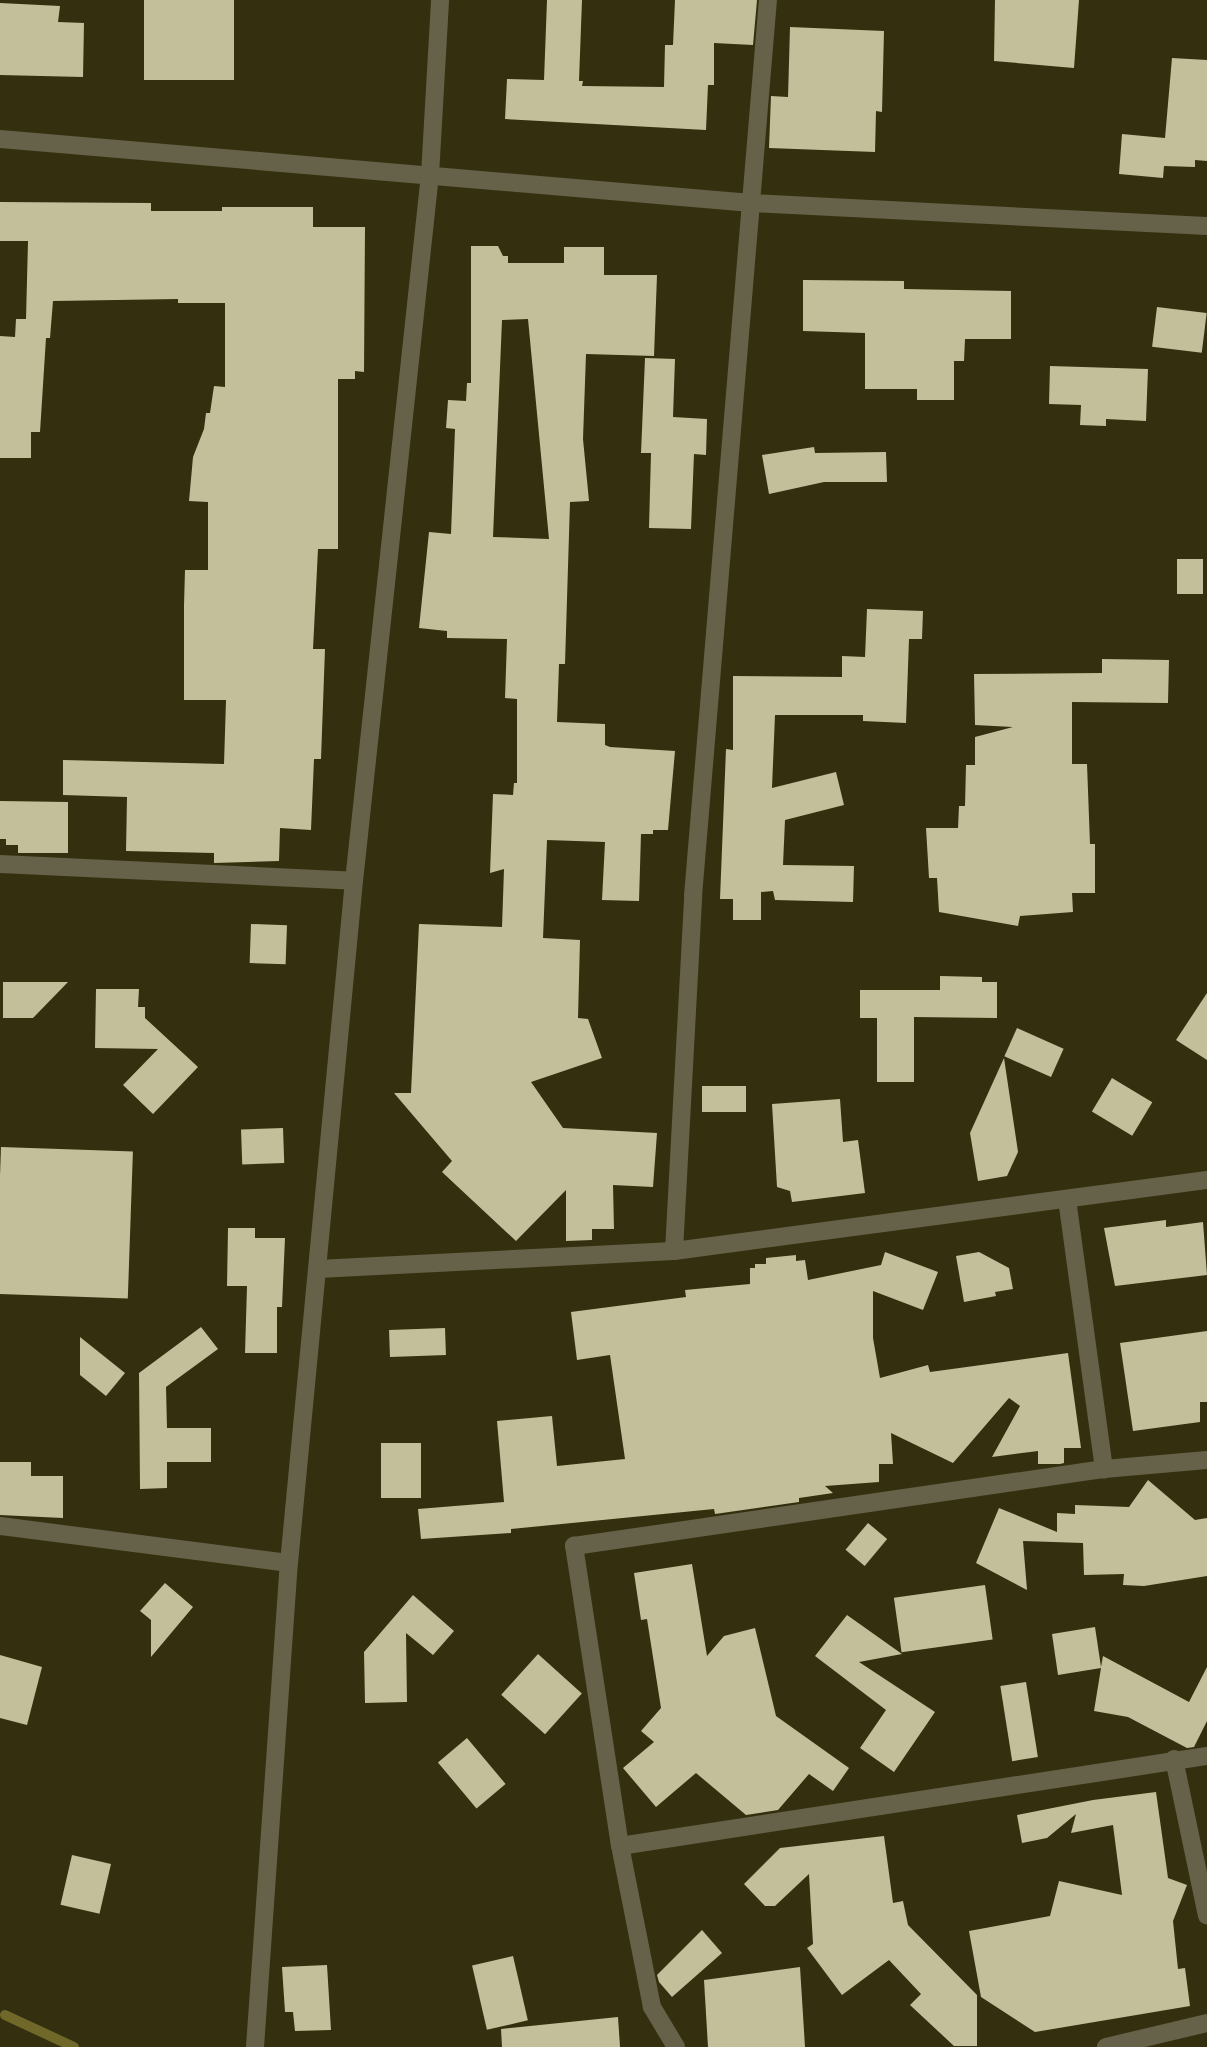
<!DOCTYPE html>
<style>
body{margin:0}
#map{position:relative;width:1207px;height:2047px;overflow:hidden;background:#34300f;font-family:Cabin,sans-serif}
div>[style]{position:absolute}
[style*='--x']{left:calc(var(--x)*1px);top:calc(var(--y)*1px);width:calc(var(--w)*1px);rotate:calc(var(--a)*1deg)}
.stream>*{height:10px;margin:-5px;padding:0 5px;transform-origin:5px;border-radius:5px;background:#6f6829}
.building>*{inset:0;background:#c3bf9a;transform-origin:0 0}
.minor>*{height:18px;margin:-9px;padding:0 9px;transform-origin:9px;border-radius:9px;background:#656249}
span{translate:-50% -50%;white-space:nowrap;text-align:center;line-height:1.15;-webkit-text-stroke:7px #34300f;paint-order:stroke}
</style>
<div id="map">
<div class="stream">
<div style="--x:5;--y:2015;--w:76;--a:24.9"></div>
</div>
<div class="building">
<div style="left:144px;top:0;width:90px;height:80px"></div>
<div style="clip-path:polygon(547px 0,582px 0,579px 81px,583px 81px,582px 86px,664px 87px,665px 45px,673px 45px,675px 0,757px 0,753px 45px,714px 43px,714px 85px,708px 85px,706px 130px,505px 119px,507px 79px,544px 80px)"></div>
<div style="clip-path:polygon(995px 0,1079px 0,1074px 68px,994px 61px)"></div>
<div style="clip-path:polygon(0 3px,60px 6px,58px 22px,84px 23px,83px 77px,0 75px)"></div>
<div style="clip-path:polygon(790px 27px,884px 31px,882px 112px,876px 111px,875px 152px,769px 148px,771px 96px,788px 97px)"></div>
<div style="clip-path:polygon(1172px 58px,1207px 60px,1207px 161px,1195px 160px,1195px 167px,1164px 166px,1163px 178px,1119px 174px,1122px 134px,1165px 138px)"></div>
<div style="clip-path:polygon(0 202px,151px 203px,151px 211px,222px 211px,222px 207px,313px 207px,313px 227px,365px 227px,364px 372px,355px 371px,355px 379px,338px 379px,338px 549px,318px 549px,313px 649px,325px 649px,321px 759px,314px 759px,311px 830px,280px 828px,279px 861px,214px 863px,214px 853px,126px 851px,127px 797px,63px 795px,63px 760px,224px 764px,226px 700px,184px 700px,184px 605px,185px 570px,208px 570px,208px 502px,189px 501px,193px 457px,204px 429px,206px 413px,210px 413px,214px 386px,225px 387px,225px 303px,178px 303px,178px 299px,53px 301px,50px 338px,46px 338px,40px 432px,31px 432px,31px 458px,0 458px,0 336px,15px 337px,16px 319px,26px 319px,28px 241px,0 241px)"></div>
<div style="clip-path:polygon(evenodd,471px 246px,498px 246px,503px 256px,508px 256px,508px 263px,564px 263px,564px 247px,604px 247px,604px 275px,657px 275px,654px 356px,586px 354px,583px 439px,589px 501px,570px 502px,565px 664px,559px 664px,557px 722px,605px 724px,605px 745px,610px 747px,675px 751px,668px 830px,653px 830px,653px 834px,641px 834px,639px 901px,602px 900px,605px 842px,547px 840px,543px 938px,580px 940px,578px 1018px,588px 1019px,602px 1058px,531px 1082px,563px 1128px,657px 1133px,653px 1187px,613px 1185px,614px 1229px,592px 1229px,592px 1240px,566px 1241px,566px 1190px,516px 1241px,442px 1172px,452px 1161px,394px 1093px,411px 1093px,419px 924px,502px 927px,504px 869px,490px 873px,493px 794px,513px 795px,514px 783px,517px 783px,517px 699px,505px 698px,507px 639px,447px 638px,447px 631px,419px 628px,429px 532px,451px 534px,455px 429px,446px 428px,448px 400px,466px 401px,467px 383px,471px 383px,471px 246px,528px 319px,549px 539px,493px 537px,502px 320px,528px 319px)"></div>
<div style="clip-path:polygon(803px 280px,904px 281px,904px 289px,1011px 291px,1011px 339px,965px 339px,964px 361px,954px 361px,954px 400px,917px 400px,917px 389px,865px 389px,865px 333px,803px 331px)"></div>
<div style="left:1157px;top:307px;width:50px;height:40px;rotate:7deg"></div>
<div style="clip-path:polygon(645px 358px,675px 359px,673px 417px,707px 419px,706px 455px,694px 454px,691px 529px,649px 528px,651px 453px,641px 453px)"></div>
<div style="clip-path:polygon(1050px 366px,1148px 369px,1146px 421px,1106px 419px,1106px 426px,1080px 425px,1081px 405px,1049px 404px)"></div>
<div style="clip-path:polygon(814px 447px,815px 453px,886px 452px,887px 482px,824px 482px,769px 494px,762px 455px)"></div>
<div style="left:1177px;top:559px;width:26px;height:35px"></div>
<div style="clip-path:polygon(867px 609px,923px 611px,922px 639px,909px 639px,906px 723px,863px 721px,863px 715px,775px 715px,772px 788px,836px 772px,844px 805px,785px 820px,783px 865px,854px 866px,853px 902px,775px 900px,773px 891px,761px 892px,761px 920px,733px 920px,733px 899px,720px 899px,726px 749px,733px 750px,733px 676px,842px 677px,842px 656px,865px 657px)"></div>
<div style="clip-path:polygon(1102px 659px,1169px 660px,1168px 703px,1072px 702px,1072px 764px,1087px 764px,1090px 844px,1095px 844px,1095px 893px,1072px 893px,1073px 912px,1020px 916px,1018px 926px,939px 912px,937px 878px,929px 878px,926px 828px,958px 828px,959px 806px,965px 806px,966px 765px,975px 765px,975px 737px,1013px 727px,975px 725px,974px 674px,1102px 673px)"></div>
<div style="clip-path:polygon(0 801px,68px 802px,68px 853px,18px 853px,18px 845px,6px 845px,6px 839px,0 839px)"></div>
<div style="left:251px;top:924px;width:36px;height:39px;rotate:2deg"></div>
<div style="clip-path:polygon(940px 976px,982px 977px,982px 982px,997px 982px,997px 1018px,914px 1017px,914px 1082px,877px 1082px,877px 1018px,860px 1018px,860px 990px,940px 990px)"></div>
<div style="clip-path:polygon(3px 982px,68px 982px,33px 1018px,3px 1018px)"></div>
<div style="clip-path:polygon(96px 989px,139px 989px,138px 1007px,145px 1007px,145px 1018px,198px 1067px,153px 1114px,123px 1085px,158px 1049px,95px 1048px)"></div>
<div style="clip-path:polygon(1207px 993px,1207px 1060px,1176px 1040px)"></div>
<div style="left:1017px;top:1028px;width:51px;height:31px;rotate:24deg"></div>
<div style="clip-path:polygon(1004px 1058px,1018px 1152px,1007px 1176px,978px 1181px,970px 1133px)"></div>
<div style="left:1112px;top:1078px;width:47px;height:39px;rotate:31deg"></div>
<div style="left:702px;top:1086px;width:44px;height:26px"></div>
<div style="clip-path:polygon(840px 1099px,843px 1142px,858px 1140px,865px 1193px,792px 1202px,790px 1191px,777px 1187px,772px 1104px)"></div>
<div style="left:283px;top:1128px;width:35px;height:42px;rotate:88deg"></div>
<div style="left:1px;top:1147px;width:132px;height:147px;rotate:2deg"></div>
<div style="clip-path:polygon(1166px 1220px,1166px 1227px,1203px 1222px,1207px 1275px,1115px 1286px,1104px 1228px)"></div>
<div style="clip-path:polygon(228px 1228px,255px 1228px,255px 1238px,285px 1238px,282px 1307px,277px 1307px,277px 1353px,245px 1353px,247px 1286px,227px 1286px)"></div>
<div style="clip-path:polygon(885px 1252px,938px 1272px,923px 1310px,873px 1291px,873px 1338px,880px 1378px,928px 1365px,930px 1372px,1068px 1353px,1081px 1448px,1064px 1448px,1064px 1463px,1060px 1464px,1038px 1464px,1038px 1451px,992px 1457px,1020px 1406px,1009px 1398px,953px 1463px,891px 1433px,893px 1464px,879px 1464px,879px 1482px,825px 1486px,833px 1493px,799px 1498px,799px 1502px,715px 1514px,714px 1509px,511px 1529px,511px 1533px,421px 1539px,418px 1509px,504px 1502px,497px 1421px,552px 1416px,557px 1466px,625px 1459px,610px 1355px,577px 1360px,571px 1312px,686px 1297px,685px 1290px,750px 1284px,750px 1268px,755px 1268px,755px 1264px,766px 1264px,766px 1258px,796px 1255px,796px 1261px,805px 1260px,808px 1280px,881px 1265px)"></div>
<div style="clip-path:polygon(979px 1252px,1009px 1268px,1013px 1289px,995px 1292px,996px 1296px,964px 1302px,956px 1256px)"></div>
<div style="clip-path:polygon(201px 1327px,218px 1349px,166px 1387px,167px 1428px,211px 1428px,211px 1462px,167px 1462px,167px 1488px,140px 1489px,139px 1373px)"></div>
<div style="left:445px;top:1328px;width:27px;height:56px;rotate:88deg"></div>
<div style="clip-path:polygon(1207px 1331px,1207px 1402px,1200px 1402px,1200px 1422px,1133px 1431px,1120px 1343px)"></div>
<div style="clip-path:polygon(80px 1337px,125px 1373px,106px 1396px,80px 1375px)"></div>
<div style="left:381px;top:1443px;width:40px;height:55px"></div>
<div style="clip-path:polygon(0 1462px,31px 1462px,31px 1476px,63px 1476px,63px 1518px,0 1515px)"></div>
<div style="clip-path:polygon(1148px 1480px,1195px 1520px,1207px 1518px,1207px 1576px,1144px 1586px,1123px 1585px,1124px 1574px,1084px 1575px,1083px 1543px,1023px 1541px,1027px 1590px,976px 1563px,999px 1508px,1057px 1532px,1057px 1513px,1075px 1514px,1075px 1505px,1129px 1507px)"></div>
<div style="left:868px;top:1523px;width:25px;height:35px;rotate:40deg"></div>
<div style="clip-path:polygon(692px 1564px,707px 1656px,724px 1636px,755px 1628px,776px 1716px,849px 1768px,833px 1791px,809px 1774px,778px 1810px,746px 1815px,696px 1773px,656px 1807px,623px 1768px,654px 1742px,641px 1731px,661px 1708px,647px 1619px,641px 1620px,634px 1573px)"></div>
<div style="clip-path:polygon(165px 1583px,193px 1607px,151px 1657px,151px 1620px,140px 1611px)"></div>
<div style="left:985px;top:1585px;width:55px;height:92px;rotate:82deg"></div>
<div style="clip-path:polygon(413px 1595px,454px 1631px,433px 1655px,406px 1633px,407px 1702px,365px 1703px,364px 1652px)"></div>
<div style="clip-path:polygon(847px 1615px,902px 1654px,859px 1662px,935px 1712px,894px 1772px,860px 1748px,886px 1710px,815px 1656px)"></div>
<div style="clip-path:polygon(1095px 1627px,1101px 1667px,1103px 1656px,1189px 1702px,1207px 1667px,1207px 1721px,1194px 1747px,1187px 1748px,1128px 1717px,1094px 1711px,1101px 1668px,1058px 1675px,1052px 1634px)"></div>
<div style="left:538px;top:1654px;width:59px;height:55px;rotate:42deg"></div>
<div style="clip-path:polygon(0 1655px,42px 1667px,27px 1725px,0 1718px)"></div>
<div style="left:1026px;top:1682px;width:76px;height:26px;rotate:81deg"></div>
<div style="left:467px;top:1738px;width:60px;height:38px;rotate:50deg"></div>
<div style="clip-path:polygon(1156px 1792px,1168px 1878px,1187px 1885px,1173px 1921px,1178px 1969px,1185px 1968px,1190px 2006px,1035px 2032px,981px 1997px,969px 1931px,1050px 1916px,1059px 1881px,1122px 1895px,1113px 1825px,1071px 1833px,1076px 1814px,1047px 1838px,1022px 1843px,1017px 1815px,1093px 1800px)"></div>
<div style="clip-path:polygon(884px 1836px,893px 1903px,903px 1901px,908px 1925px,977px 1995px,977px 2046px,954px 2046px,910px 2005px,921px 1994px,889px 1960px,842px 1995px,807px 1948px,813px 1944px,809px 1874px,775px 1906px,765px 1906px,744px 1884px,780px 1848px)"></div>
<div style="left:72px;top:1855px;width:40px;height:51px;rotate:13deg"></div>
<div style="clip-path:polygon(702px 1930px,722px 1953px,672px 1997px,659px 1982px,657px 1975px)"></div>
<div style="left:513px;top:1956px;width:66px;height:42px;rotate:77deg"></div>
<div style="clip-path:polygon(327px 1965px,331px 2030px,295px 2031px,293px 2012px,285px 2012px,282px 1967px)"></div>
<div style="clip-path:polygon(800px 1967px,805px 2047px,708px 2047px,704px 1980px)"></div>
<div style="clip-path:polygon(618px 2017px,620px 2047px,502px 2047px,501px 2029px)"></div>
</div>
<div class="minor">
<div style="--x:0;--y:139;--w:754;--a:4.87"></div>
<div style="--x:751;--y:203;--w:457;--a:2.9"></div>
<div style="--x:0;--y:864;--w:354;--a:2.7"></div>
<div style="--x:1067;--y:1199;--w:273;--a:82.2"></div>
<div style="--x:674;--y:1251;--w:356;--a:-86.9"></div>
<div style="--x:693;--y:896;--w:899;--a:-85.22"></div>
<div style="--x:318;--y:1269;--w:356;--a:-2.9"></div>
<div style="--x:674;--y:1251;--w:538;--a:-7.59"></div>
<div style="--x:0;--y:1526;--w:291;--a:7.3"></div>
<div style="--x:1174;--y:1759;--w:160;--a:78.1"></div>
<div style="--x:620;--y:1846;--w:594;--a:-8.72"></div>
<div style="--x:255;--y:2047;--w:485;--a:-86"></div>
<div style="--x:289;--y:1563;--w:685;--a:-84.56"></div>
<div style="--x:354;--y:881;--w:710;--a:-83.86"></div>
<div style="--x:430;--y:175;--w:175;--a:-86.7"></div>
<div style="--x:676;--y:2047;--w:47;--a:-121"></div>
<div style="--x:652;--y:2007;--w:164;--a:-101.2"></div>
<div style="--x:620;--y:1846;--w:304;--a:-98.7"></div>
<div style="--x:574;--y:1546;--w:536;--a:-8.27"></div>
<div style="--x:1104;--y:1469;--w:103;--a:-5"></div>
<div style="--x:1106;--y:2047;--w:104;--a:-13.4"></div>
</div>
</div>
